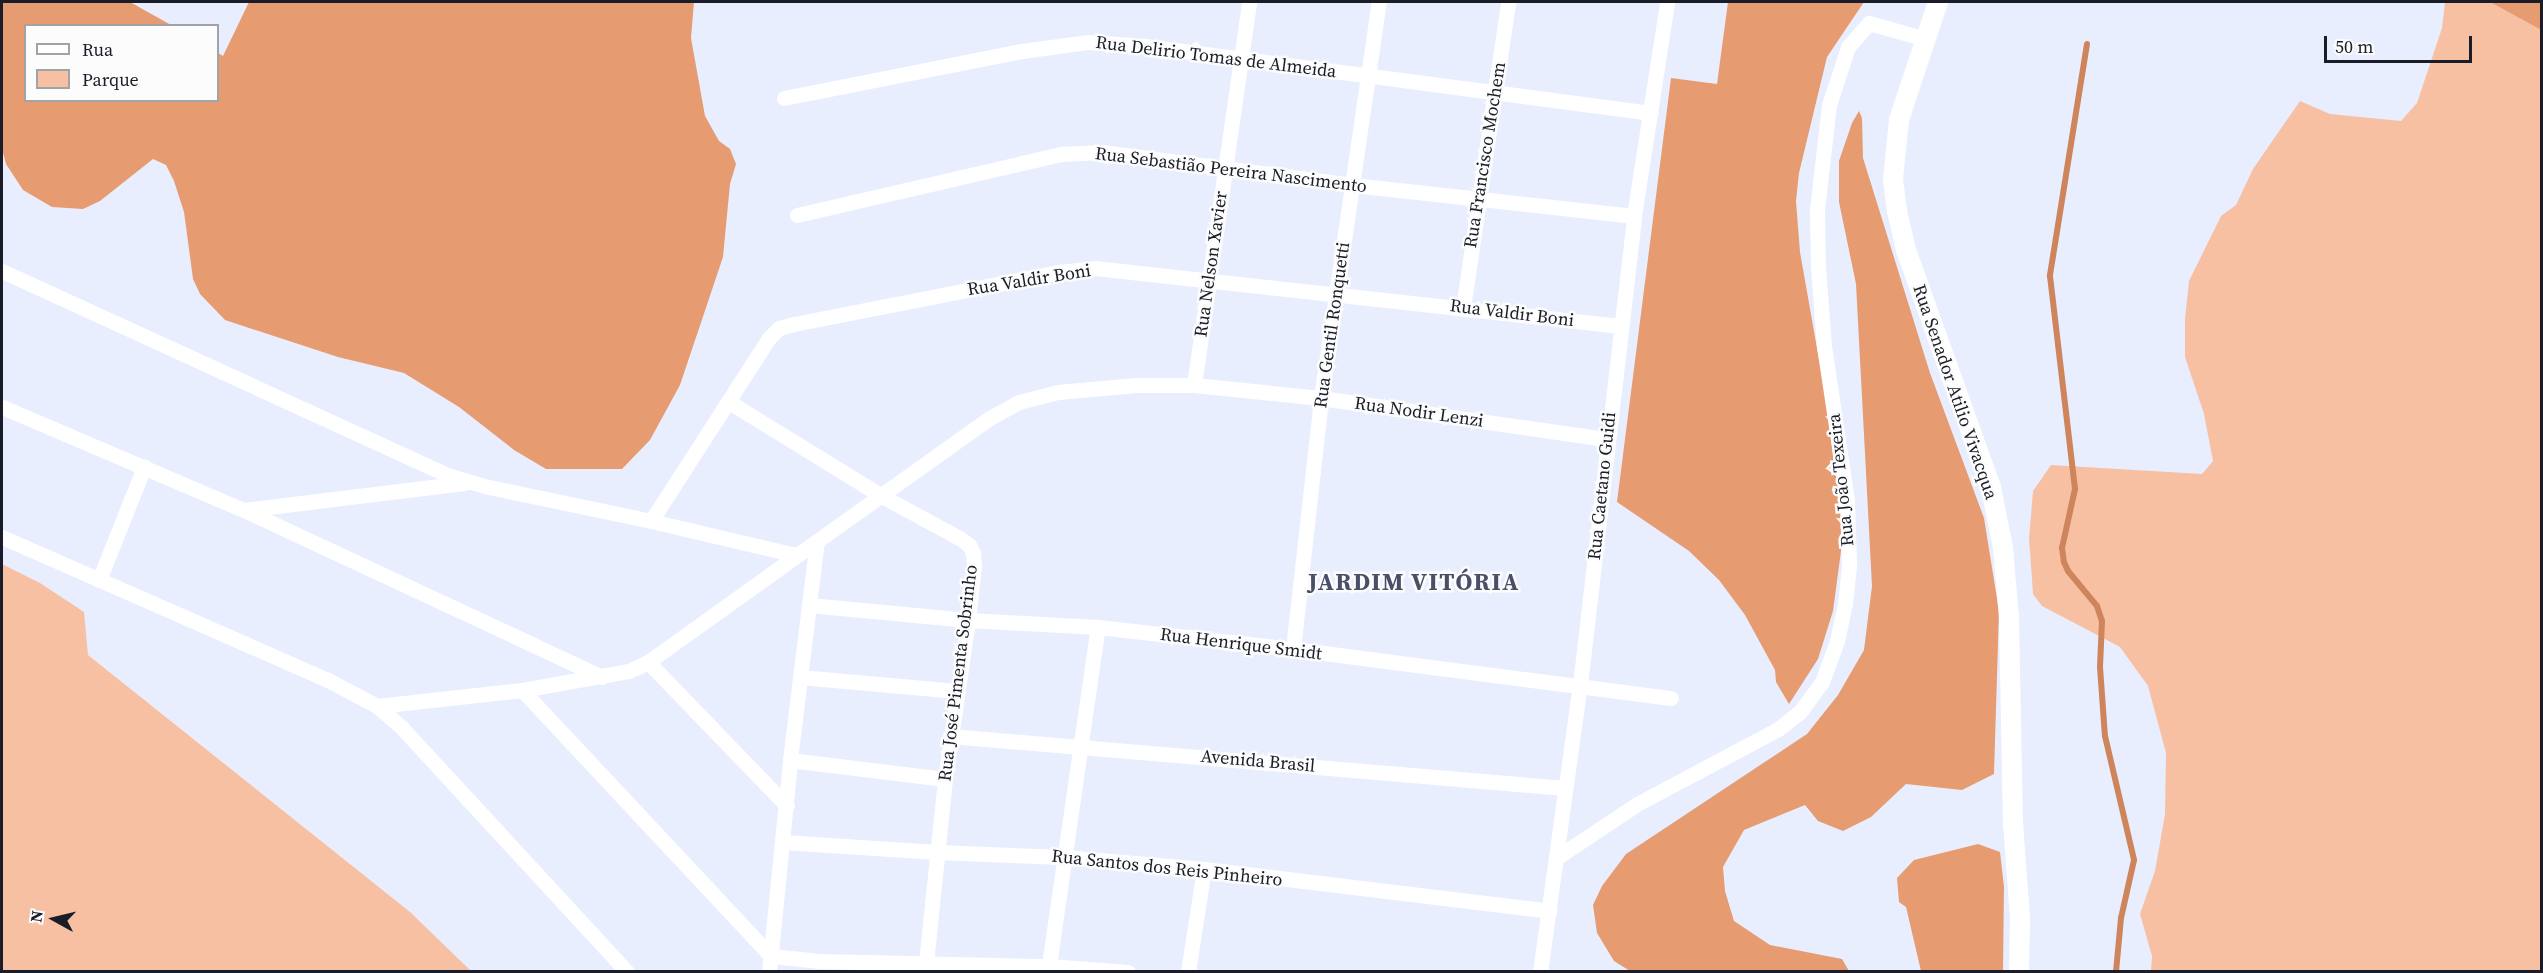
<!DOCTYPE html>
<meta charset="utf-8">
<style>
body{margin:0}
#map{position:relative;width:2543px;height:973px;overflow:hidden;background:#e9eeff;font-family:"Source Serif 4",serif}
div>[style]{position:absolute}
[style*='--x']{left:calc(var(--x)*1px);top:calc(var(--y)*1px);width:calc(var(--w)*1px);rotate:calc(var(--a)*1deg)}
.green>*{inset:0;background:#f7c0a3}
.forest>*{inset:0;background:#e69b71}
.stream>*{height:6px;margin:-3px;padding:0 3px;transform-origin:3px;border-radius:3px;background:#ce855c}
.minor>*{height:15px;margin:-7.5px;padding:0 7.5px;transform-origin:7.5px;border-radius:7.5px;background:#fff}
.tertiary>*{height:20px;margin:-10px;padding:0 10px;transform-origin:10px;border-radius:10px;background:#fff}
span{translate:-50% -50%;white-space:nowrap;text-align:center;line-height:1.15;-webkit-text-stroke:5px #fcfcfc;paint-order:stroke}
.street-label{font-size:18px;color:#1a1d27}
.district-label{font-size:24px;color:#494f66;font-weight:700;letter-spacing:1.5px}
.frame{position:absolute;inset:0;border:3px solid #1a1d27;pointer-events:none}
.legend{position:absolute;left:24px;top:24px;width:195px;height:78px;box-sizing:border-box;background:#fcfcfc;border:2px solid #a2a3a7;margin:0;padding:8px 10px;list-style:none;font-size:18px;color:#1a1d27}
.legend li{display:flex;align-items:center;gap:12px;height:30px}
.legend b{width:30px;border:2px solid #a2a3a7}
.north{position:absolute;left:24px;top:889px;width:60px;height:60px;-webkit-text-stroke:4px #fcfcfc;paint-order:stroke;rotate:278deg;font-size:16px;font-weight:700;line-height:24px;text-align:center;color:#1a1d27}
.north::after{content:'';display:block;margin:auto;width:21px;height:27px;background:#1a1d27;clip-path:polygon(50% 0,100% 100%,50% 72%,0 100%)}
.scale{position:absolute;left:2324px;top:36px;width:148px;height:27px;box-sizing:border-box;border:3px solid #1a1d27;border-top:0;padding-left:8px;font-size:18px;line-height:21px;white-space:nowrap;color:#1a1d27;-webkit-text-stroke:4px #fcfcfc;paint-order:stroke}
</style>
<div id="map">
<div class="green">
<div style="clip-path:polygon(2445px 2px,2490px 2px,2541px 30px,2541px 971px,2151px 971px,2152px 956px,2140px 914px,2155px 871px,2165px 814px,2166px 753px,2148px 686px,2120px 647px,2042px 606px,2033px 594px,2029px 538px,2033px 491px,2051px 465px,2202px 474px,2213px 461px,2204px 414px,2185px 357px,2185px 319px,2189px 281px,2221px 216px,2236px 205px,2253px 169px,2300px 101px,2330px 114px,2401px 121px,2417px 103px,2442px 28px)"></div>
<div style="clip-path:polygon(2px 564px,40px 583px,84px 612px,88px 655px,410px 912px,471px 971px,2px 971px)"></div>
</div>
<div class="forest">
<div style="clip-path:polygon(2px 2px,130px 2px,171px 25px,26px 26px,26px 100px,218px 100px,218px 53px,223px 56px,249px 2px,694px 2px,691px 38px,705px 116px,719px 141px,730px 149px,736px 164px,730px 184px,723px 257px,680px 385px,650px 440px,622px 469px,546px 469px,514px 450px,459px 407px,404px 373px,338px 357px,225px 320px,200px 294px,193px 279px,184px 212px,174px 181px,166px 165px,153px 159px,100px 201px,83px 209px,52px 207px,23px 190px,6px 164px,2px 149px)"></div>
<div style="clip-path:polygon(1728px 2px,1864px 2px,1827px 57px,1799px 173px,1796px 201px,1800px 252px,1833px 439px,1843px 536px,1833px 611px,1818px 659px,1789px 704px,1776px 682px,1775px 670px,1745px 615px,1719px 580px,1689px 551px,1617px 502px,1671px 78px,1717px 84px)"></div>
<div style="clip-path:polygon(2490px 2px,2541px 2px,2541px 30px)"></div>
<div style="clip-path:polygon(1859px 111px,1862px 118px,1863px 158px,1930px 373px,1984px 518px,1999px 611px,1994px 774px,1962px 790px,1906px 784px,1871px 817px,1843px 831px,1818px 821px,1805px 805px,1744px 830px,1723px 867px,1725px 891px,1734px 921px,1770px 945px,1842px 959px,1849px 971px,1630px 971px,1614px 961px,1597px 933px,1593px 905px,1602px 886px,1626px 854px,1807px 734px,1838px 695px,1864px 650px,1872px 586px,1856px 284px,1839px 202px,1839px 161px,1852px 123px)"></div>
<div style="clip-path:polygon(1978px 844px,2000px 852px,2004px 887px,2003px 971px,1921px 971px,1906px 907px,1899px 902px,1897px 878px,1914px 860px)"></div>
</div>
<div class="stream">
<div style="--x:2087;--y:44;--w:235;--a:99.1"></div>
<div style="--x:2050;--y:276;--w:214;--a:83.3"></div>
<div style="--x:2075;--y:489;--w:60;--a:102.4"></div>
<div style="--x:2062;--y:548;--w:14;--a:82"></div>
<div style="--x:2064;--y:562;--w:10;--a:66"></div>
<div style="--x:2068;--y:571;--w:45;--a:50.4"></div>
<div style="--x:2097;--y:606;--w:16;--a:72"></div>
<div style="--x:2102;--y:621;--w:46;--a:92.5"></div>
<div style="--x:2100;--y:667;--w:69;--a:85.9"></div>
<div style="--x:2105;--y:736;--w:127;--a:76.8"></div>
<div style="--x:2134;--y:860;--w:59;--a:102.6"></div>
<div style="--x:2121;--y:918;--w:54;--a:95.3"></div>
</div>
<div class="minor">
<div style="--x:784;--y:98;--w:243;--a:-11.2"></div>
<div style="--x:1022;--y:51;--w:67;--a:-7.8"></div>
<div style="--x:1088;--y:42;--w:57;--a:4"></div>
<div style="--x:1145;--y:46;--w:510;--a:7.54"></div>
<div style="--x:797;--y:215;--w:271;--a:-13"></div>
<div style="--x:1061;--y:154;--w:41;--a:-2.8"></div>
<div style="--x:1102;--y:152;--w:253;--a:7.5"></div>
<div style="--x:1353;--y:185;--w:283;--a:6.3"></div>
<div style="--x:2;--y:271;--w:493;--a:24.6"></div>
<div style="--x:450;--y:476;--w:35;--a:16"></div>
<div style="--x:484;--y:486;--w:171;--a:11.8"></div>
<div style="--x:651;--y:521;--w:149;--a:13.2"></div>
<div style="--x:1463;--y:308;--w:309;--a:-81.6"></div>
<div style="--x:1194;--y:385;--w:387;--a:-81.8"></div>
<div style="--x:729;--y:402;--w:177;--a:31.6"></div>
<div style="--x:880;--y:495;--w:92;--a:28.5"></div>
<div style="--x:961;--y:539;--w:10;--a:37"></div>
<div style="--x:969;--y:545;--w:9;--a:63"></div>
<div style="--x:973;--y:553;--w:12;--a:85"></div>
<div style="--x:974;--y:565;--w:55;--a:96.2"></div>
<div style="--x:968;--y:620;--w:161;--a:98.2"></div>
<div style="--x:945;--y:779;--w:194;--a:95.9"></div>
<div style="--x:2;--y:407;--w:263;--a:23.1"></div>
<div style="--x:244;--y:510;--w:395;--a:25"></div>
<div style="--x:244;--y:510;--w:222;--a:-7"></div>
<div style="--x:651;--y:521;--w:218;--a:-57.2"></div>
<div style="--x:769;--y:338;--w:14;--a:-45"></div>
<div style="--x:779;--y:328;--w:16;--a:-15"></div>
<div style="--x:794;--y:324;--w:269;--a:-11.1"></div>
<div style="--x:1058;--y:272;--w:37;--a:-6"></div>
<div style="--x:1095;--y:268;--w:528;--a:6.3"></div>
<div style="--x:2;--y:537;--w:354;--a:23.7"></div>
<div style="--x:326;--y:679;--w:58;--a:27.9"></div>
<div style="--x:377;--y:706;--w:35;--a:41"></div>
<div style="--x:403;--y:729;--w:330;--a:47.3"></div>
<div style="--x:99;--y:580;--w:122;--a:-68.3"></div>
<div style="--x:809;--y:605;--w:160;--a:5.4"></div>
<div style="--x:968;--y:620;--w:130;--a:3.1"></div>
<div style="--x:1098;--y:627;--w:196;--a:6.4"></div>
<div style="--x:1293;--y:649;--w:381;--a:7.4"></div>
<div style="--x:1293;--y:649;--w:253;--a:-83.6"></div>
<div style="--x:1321;--y:398;--w:400;--a:-81.7"></div>
<div style="--x:648;--y:662;--w:200;--a:46"></div>
<div style="--x:800;--y:677;--w:158;--a:5.1"></div>
<div style="--x:522;--y:690;--w:364;--a:46.9"></div>
<div style="--x:771;--y:956;--w:49;--a:5.8"></div>
<div style="--x:820;--y:961;--w:229;--a:1.3"></div>
<div style="--x:1049;--y:966;--w:79;--a:4.3"></div>
<div style="--x:377;--y:706;--w:146;--a:-6.3"></div>
<div style="--x:522;--y:690;--w:109;--a:-10.1"></div>
<div style="--x:629;--y:671;--w:21;--a:-25"></div>
<div style="--x:648;--y:662;--w:208;--a:-35.6"></div>
<div style="--x:950;--y:736;--w:617;--a:4.83"></div>
<div style="--x:790;--y:760;--w:156;--a:7"></div>
<div style="--x:783;--y:842;--w:154;--a:3.7"></div>
<div style="--x:937;--y:852;--w:127;--a:2.3"></div>
<div style="--x:1064;--y:857;--w:141;--a:4.9"></div>
<div style="--x:1204;--y:869;--w:348;--a:6.9"></div>
<div style="--x:1556;--y:858;--w:97;--a:-33.7"></div>
<div style="--x:1637;--y:804;--w:160;--a:-28"></div>
<div style="--x:1778;--y:729;--w:28;--a:-38"></div>
<div style="--x:1800;--y:712;--w:37;--a:-54"></div>
<div style="--x:1822;--y:682;--w:44;--a:-69.9"></div>
<div style="--x:1837;--y:641;--w:38;--a:-78"></div>
<div style="--x:1845;--y:604;--w:39;--a:-84"></div>
<div style="--x:1849;--y:565;--w:65;--a:-91.8"></div>
<div style="--x:1847;--y:500;--w:155;--a:-98.5"></div>
<div style="--x:1824;--y:347;--w:80;--a:-94.3"></div>
<div style="--x:1818;--y:267;--w:57;--a:-91"></div>
<div style="--x:1817;--y:210;--w:106;--a:-83.5"></div>
<div style="--x:1829;--y:105;--w:61;--a:-71.9"></div>
<div style="--x:1848;--y:47;--w:32;--a:-49"></div>
<div style="--x:1869;--y:23;--w:59;--a:15.7"></div>
<div style="--x:769;--y:972;--w:213;--a:-84.3"></div>
<div style="--x:790;--y:760;--w:221;--a:-83"></div>
<div style="--x:817;--y:541;--w:210;--a:-35.5"></div>
<div style="--x:988;--y:419;--w:35;--a:-29"></div>
<div style="--x:1019;--y:402;--w:40;--a:-14.4"></div>
<div style="--x:1058;--y:392;--w:78;--a:-5.1"></div>
<div style="--x:1136;--y:385;--w:58;--a:0"></div>
<div style="--x:1194;--y:385;--w:128;--a:5.8"></div>
<div style="--x:1321;--y:398;--w:289;--a:8.2"></div>
<div style="--x:1048;--y:972;--w:349;--a:-81.8"></div>
<div style="--x:1188;--y:972;--w:104;--a:-81.2"></div>
<div style="--x:1540;--y:972;--w:290;--a:-82.1"></div>
<div style="--x:1580;--y:685;--w:472;--a:-83.4"></div>
<div style="--x:1634;--y:216;--w:217;--a:-81.2"></div>
</div>
<div class="tertiary">
<div style="--x:1938;--y:2;--w:124;--a:108.3"></div>
<div style="--x:1899;--y:120;--w:59;--a:95.8"></div>
<div style="--x:1893;--y:179;--w:32;--a:83"></div>
<div style="--x:1897;--y:211;--w:40;--a:77"></div>
<div style="--x:1906;--y:250;--w:253;--a:70.3"></div>
<div style="--x:1991;--y:488;--w:61;--a:78.7"></div>
<div style="--x:2003;--y:548;--w:70;--a:85.1"></div>
<div style="--x:2009;--y:618;--w:205;--a:88.9"></div>
<div style="--x:2013;--y:823;--w:96;--a:85.8"></div>
<div style="--x:2020;--y:919;--w:53;--a:91.1"></div>
</div>
<div class="street-label">
<span style="left:1216px;top:57px;rotate:7deg">Rua Delirio Tomas de Almeida</span>
<span style="left:1485px;top:155px;rotate:-81deg">Rua Francisco Mochem</span>
<span style="left:1231px;top:170px;rotate:7deg">Rua Sebastião Pereira Nascimento</span>
<span style="left:1211px;top:264px;rotate:-82deg">Rua Nelson Xavier</span>
<span style="left:1029px;top:280px;rotate:-9deg">Rua Valdir Boni</span>
<span style="left:1512px;top:313px;rotate:7deg">Rua Valdir Boni</span>
<span style="left:1332px;top:325px;rotate:-82deg">Rua Gentil Ronquetti</span>
<span style="left:1955px;top:392px;rotate:71deg">Rua Senador Atilio Vivacqua</span>
<span style="left:1419px;top:412px;rotate:8deg">Rua Nodir Lenzi</span>
<span style="left:1841px;top:480px;rotate:-96deg">Rua João Texeira</span>
<span style="left:1602px;top:486px;rotate:-84deg">Rua Caetano Guidi</span>
<span style="left:1241px;top:644px;rotate:7deg">Rua Henrique Smidt</span>
<span style="left:958px;top:673px;rotate:-83deg">Rua José Pimenta Sobrinho</span>
<span style="left:1258px;top:761px;rotate:5deg">Avenida Brasil</span>
<span style="left:1167px;top:868px;rotate:6deg">Rua Santos dos Reis Pinheiro</span>
</div>
<div class="district-label">
<span style="left:1414px;top:582px">JARDIM VITÓRIA</span>
</div>
<div class="frame"></div>
<ul class="legend">
<li><b style="height:8px;background:#fff"></b>Rua</li>
<li><b style="height:16px;background:#f7c0a3"></b>Parque</li>
</ul>
<div class="north">N</div>
<div class="scale">50 m</div>
</div>
